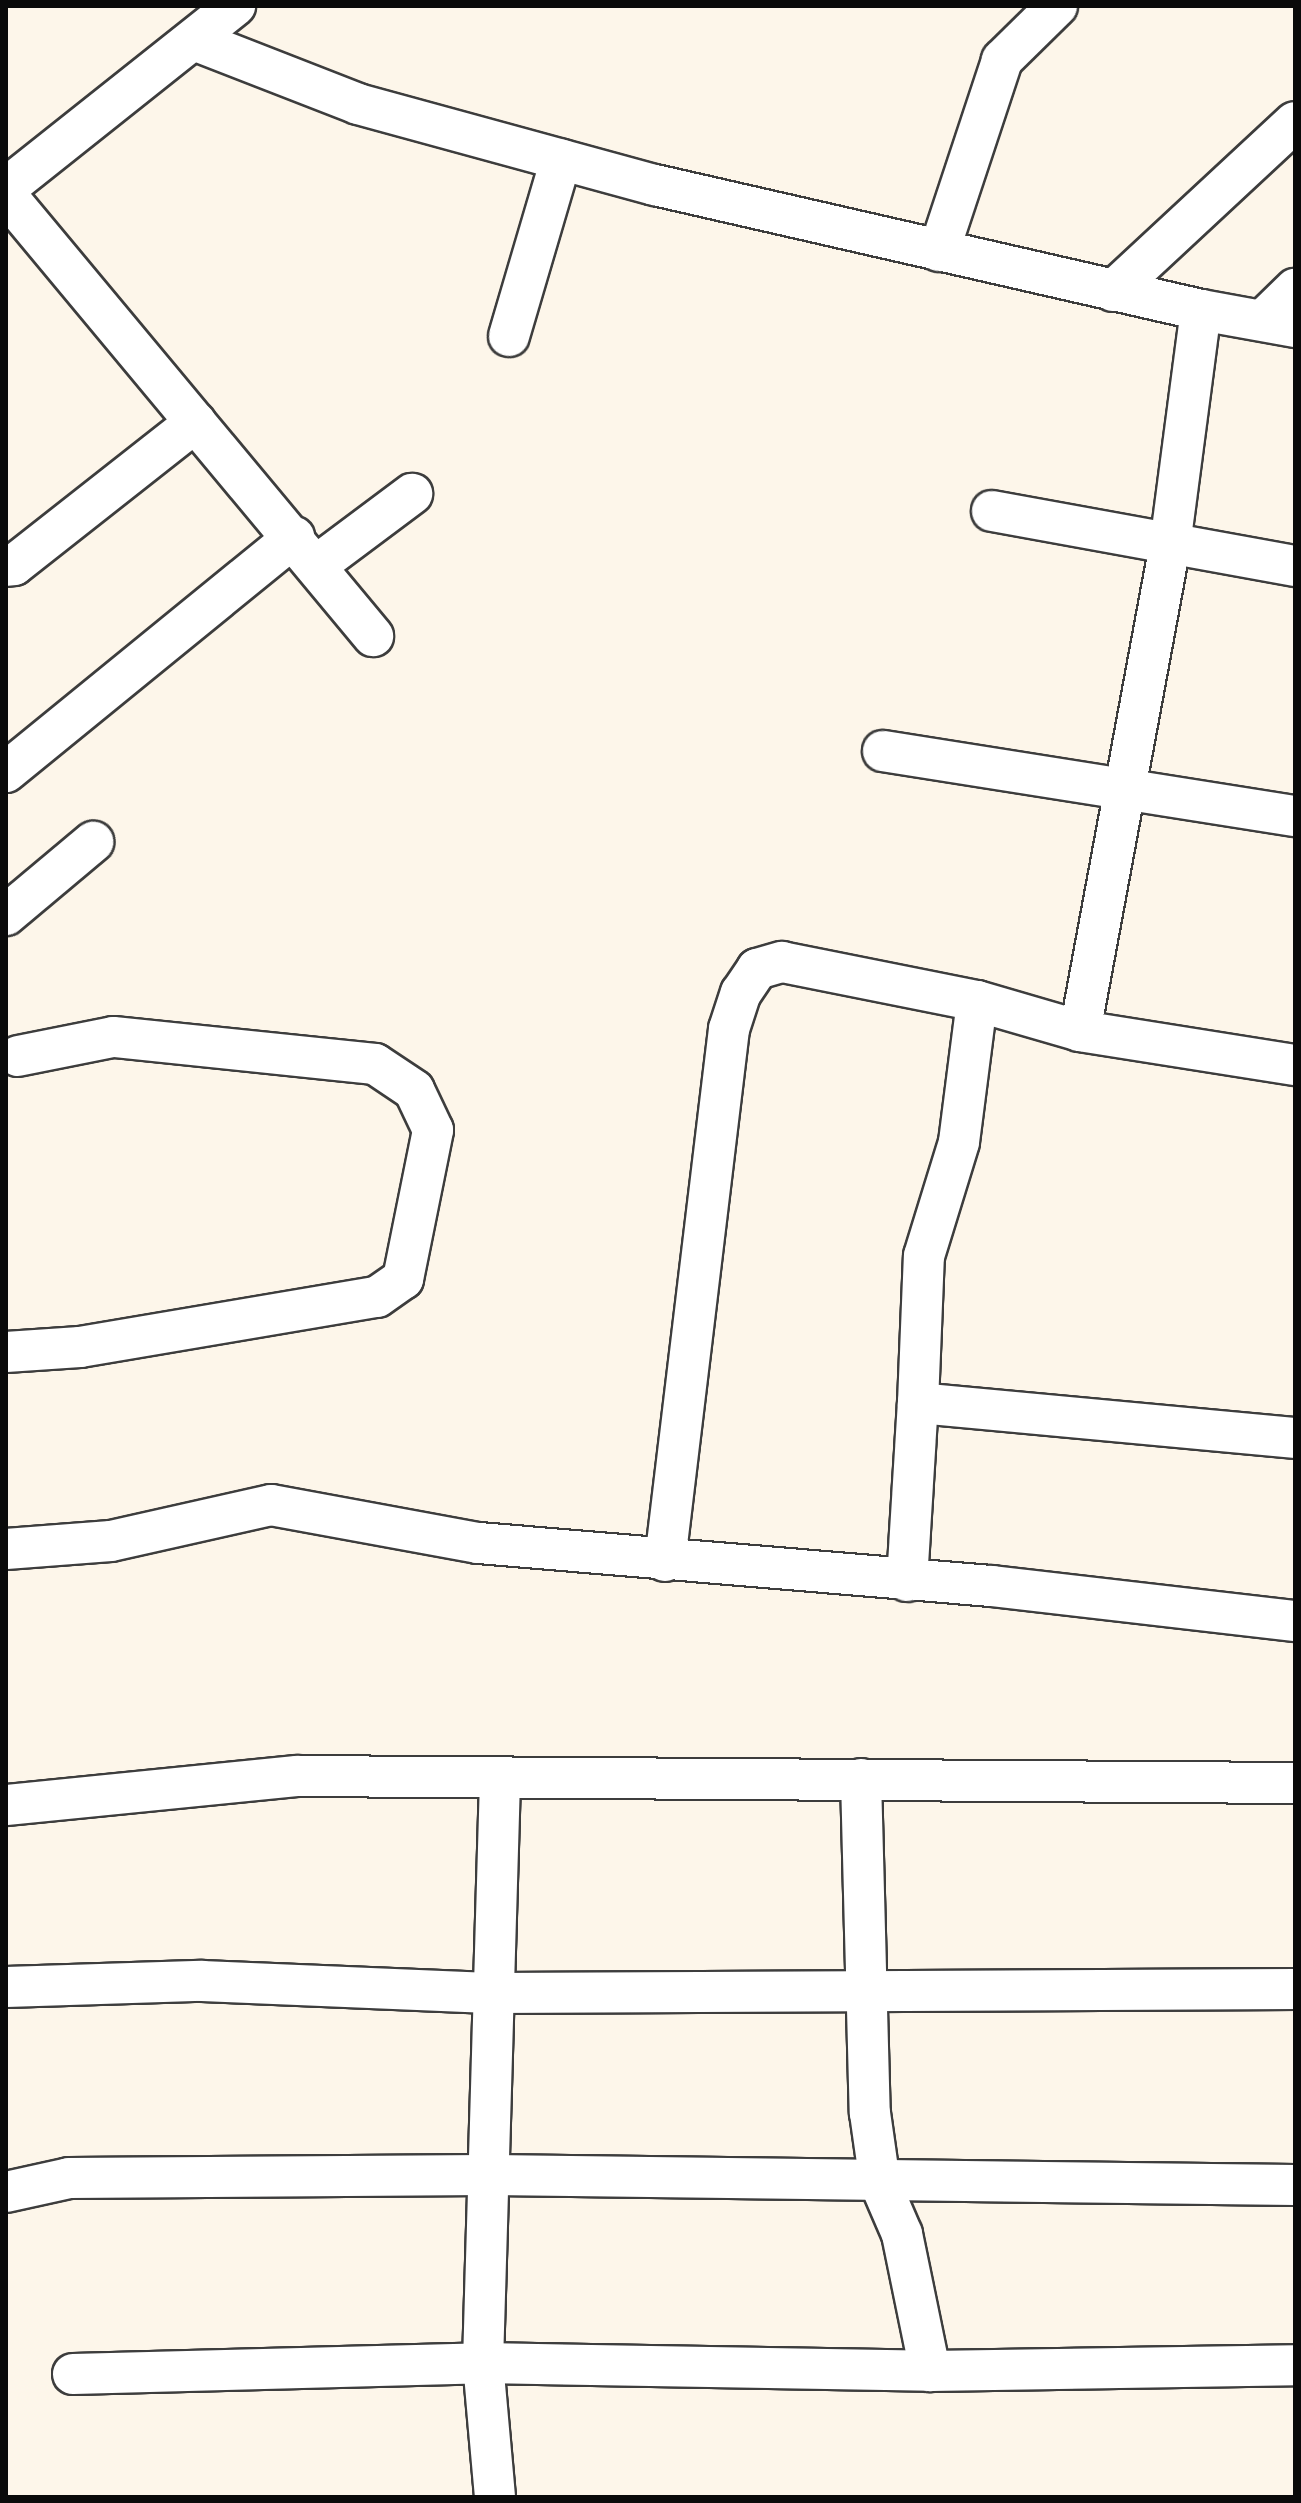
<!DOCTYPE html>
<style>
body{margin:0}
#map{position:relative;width:1301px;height:2503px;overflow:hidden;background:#fdf6ea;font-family:Merriweather,serif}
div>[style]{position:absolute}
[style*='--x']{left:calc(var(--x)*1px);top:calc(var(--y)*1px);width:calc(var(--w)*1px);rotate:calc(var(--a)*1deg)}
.roads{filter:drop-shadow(2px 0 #3d3d3d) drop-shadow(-2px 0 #3d3d3d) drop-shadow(0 2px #3d3d3d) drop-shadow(0 -2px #3d3d3d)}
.street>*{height:40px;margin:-20px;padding:0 20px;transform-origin:20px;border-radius:20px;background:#fff}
span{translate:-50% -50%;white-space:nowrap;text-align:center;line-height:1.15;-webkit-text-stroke:8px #fff;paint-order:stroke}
.frame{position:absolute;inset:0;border:8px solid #0a0a0a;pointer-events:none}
</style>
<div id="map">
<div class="roads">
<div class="street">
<div style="--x:194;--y:40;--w:176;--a:21.3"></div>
<div style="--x:358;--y:104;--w:308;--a:15.3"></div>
<div style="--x:655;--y:185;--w:560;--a:12.89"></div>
<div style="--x:1201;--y:310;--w:96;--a:10.3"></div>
<div style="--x:6;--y:188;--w:293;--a:-38.5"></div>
<div style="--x:6;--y:195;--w:574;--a:50.23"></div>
<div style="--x:939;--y:251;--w:201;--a:-71.7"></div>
<div style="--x:1002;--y:60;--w:77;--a:-44.5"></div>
<div style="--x:1113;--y:291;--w:248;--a:-42.9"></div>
<div style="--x:1263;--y:320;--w:45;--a:-44.1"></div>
<div style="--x:509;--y:336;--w:184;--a:-73.6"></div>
<div style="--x:992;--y:511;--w:308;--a:10.3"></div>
<div style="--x:317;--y:565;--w:119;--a:-36.8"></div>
<div style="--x:6;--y:566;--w:8;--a:-7"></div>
<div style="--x:14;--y:565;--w:231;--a:-38.2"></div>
<div style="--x:883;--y:751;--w:417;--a:9"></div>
<div style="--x:6;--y:772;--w:372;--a:-39.2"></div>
<div style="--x:6;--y:915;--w:114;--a:-40"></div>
<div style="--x:1080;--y:1031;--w:218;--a:9"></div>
<div style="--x:6;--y:1352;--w:74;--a:-3.9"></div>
<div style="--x:80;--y:1347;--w:301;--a:-9.6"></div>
<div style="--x:377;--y:1297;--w:32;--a:-35"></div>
<div style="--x:403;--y:1279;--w:152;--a:-78.6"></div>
<div style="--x:433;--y:1130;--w:44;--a:-115.4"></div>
<div style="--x:414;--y:1090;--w:47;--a:-146.3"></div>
<div style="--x:375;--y:1064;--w:263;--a:-174.1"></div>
<div style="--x:113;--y:1037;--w:97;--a:168.7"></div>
<div style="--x:918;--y:1403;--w:147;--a:-87.7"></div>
<div style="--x:924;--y:1256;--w:119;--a:-72.9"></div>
<div style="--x:959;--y:1142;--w:142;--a:-82.7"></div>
<div style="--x:6;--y:1549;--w:105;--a:-4.4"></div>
<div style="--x:111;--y:1541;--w:164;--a:-12.7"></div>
<div style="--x:271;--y:1505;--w:211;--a:10.4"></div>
<div style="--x:479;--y:1543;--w:514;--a:4.8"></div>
<div style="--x:991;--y:1586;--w:306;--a:6.6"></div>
<div style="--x:665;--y:1561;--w:536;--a:-83.14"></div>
<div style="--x:729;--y:1029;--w:38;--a:-72"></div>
<div style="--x:741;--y:993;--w:29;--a:-56"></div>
<div style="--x:757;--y:969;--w:26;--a:-16"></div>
<div style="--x:782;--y:962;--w:199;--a:11.3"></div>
<div style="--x:977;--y:1001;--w:107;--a:16.2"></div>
<div style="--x:1080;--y:1031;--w:494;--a:-79.5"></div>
<div style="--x:1170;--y:545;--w:237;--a:-82.5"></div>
<div style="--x:907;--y:1581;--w:178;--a:-86.5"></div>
<div style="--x:918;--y:1403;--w:379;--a:5.3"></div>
<div style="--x:861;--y:1779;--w:334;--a:88.5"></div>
<div style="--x:870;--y:2113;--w:71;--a:81.9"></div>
<div style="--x:880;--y:2183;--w:56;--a:66.7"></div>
<div style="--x:902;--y:2234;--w:140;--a:78.4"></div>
<div style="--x:6;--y:1805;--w:292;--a:-5.7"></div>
<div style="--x:297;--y:1776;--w:998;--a:0.4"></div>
<div style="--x:6;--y:1987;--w:196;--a:-1.8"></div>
<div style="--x:202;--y:1981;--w:288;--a:2.4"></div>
<div style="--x:490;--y:1993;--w:805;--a:-0.28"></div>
<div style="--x:6;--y:2192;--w:65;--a:-12.5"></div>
<div style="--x:69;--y:2178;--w:417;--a:-0.4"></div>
<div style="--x:486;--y:2175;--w:809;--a:0.71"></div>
<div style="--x:73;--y:2374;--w:410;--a:-1.5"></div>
<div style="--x:483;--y:2363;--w:447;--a:1"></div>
<div style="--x:930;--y:2371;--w:365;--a:-0.9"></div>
<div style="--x:495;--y:2497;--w:135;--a:-95.1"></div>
<div style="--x:483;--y:2363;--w:584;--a:-88.33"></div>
</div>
</div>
<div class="frame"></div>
</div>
